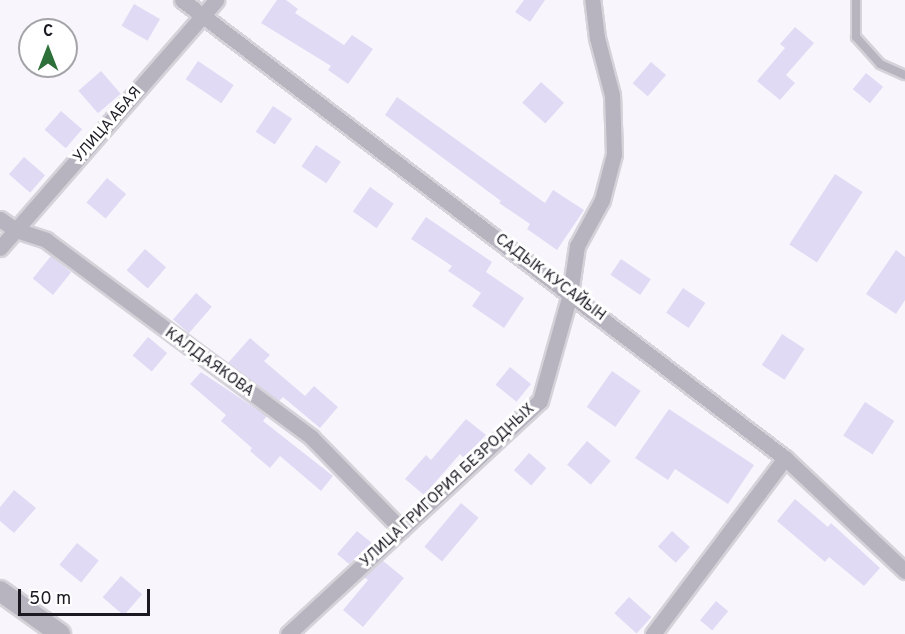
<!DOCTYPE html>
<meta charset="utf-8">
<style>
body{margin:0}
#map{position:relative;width:905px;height:634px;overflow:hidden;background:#f8f6fc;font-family:Overpass,sans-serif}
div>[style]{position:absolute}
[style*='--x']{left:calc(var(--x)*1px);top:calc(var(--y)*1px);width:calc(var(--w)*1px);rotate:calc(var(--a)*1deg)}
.building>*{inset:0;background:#e1daf5;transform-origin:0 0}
.roads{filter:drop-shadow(2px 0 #d5d3d9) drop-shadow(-2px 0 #d5d3d9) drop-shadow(0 2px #d5d3d9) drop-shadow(0 -2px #d5d3d9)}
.service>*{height:8px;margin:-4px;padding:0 4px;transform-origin:4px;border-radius:4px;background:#b7b4c0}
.minor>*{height:15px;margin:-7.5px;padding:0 7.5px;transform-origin:7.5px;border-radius:7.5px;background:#b7b4c0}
.tertiary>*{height:20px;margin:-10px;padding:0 10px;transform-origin:10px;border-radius:10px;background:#b7b4c0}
span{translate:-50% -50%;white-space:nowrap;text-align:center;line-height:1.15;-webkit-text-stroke:6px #fff;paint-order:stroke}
.street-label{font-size:15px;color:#1c1923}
.north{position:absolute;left:18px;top:18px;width:60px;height:60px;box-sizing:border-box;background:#fff;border:2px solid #a4a3a7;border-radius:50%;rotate:0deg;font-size:16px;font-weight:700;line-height:24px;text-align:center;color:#1c1923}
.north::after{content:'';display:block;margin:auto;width:21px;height:27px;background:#2d703a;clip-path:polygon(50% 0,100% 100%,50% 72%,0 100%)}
.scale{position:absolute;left:18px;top:589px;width:132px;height:27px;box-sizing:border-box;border:3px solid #1c1923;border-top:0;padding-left:8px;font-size:18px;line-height:21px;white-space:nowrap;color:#1c1923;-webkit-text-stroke:4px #fff;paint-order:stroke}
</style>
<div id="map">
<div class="building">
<div style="clip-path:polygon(277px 0,286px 0,298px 9px,295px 13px,344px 45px,352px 35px,373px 49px,348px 84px,328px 70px,331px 66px,261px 23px)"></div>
<div style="clip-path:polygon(524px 0,545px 0,530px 22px,515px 12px)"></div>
<div style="left:134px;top:4px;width:30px;height:25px;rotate:30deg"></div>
<div style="clip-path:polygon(795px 27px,814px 43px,786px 75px,795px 83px,780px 100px,757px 81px,785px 48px,780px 44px)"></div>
<div style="left:198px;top:61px;width:43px;height:22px;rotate:34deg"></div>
<div style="left:651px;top:62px;width:20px;height:28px;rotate:41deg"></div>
<div style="left:101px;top:71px;width:30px;height:30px;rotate:49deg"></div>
<div style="left:866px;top:73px;width:22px;height:21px;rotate:39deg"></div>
<div style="left:541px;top:82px;width:31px;height:28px;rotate:42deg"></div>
<div style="clip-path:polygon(397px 97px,545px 203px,553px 190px,584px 210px,557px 250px,527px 229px,530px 224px,499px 203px,501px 201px,385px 115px)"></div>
<div style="left:273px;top:106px;width:23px;height:31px;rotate:34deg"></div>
<div style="left:61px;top:111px;width:28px;height:25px;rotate:41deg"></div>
<div style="left:316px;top:145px;width:30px;height:26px;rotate:34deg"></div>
<div style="left:24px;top:157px;width:28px;height:23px;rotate:41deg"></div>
<div style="left:835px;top:174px;width:33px;height:84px;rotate:33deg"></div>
<div style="left:107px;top:178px;width:25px;height:32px;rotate:40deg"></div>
<div style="left:370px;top:187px;width:29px;height:30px;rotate:35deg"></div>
<div style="clip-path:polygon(426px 217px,492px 262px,486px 272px,524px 298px,504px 328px,472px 306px,481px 293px,448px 271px,452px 266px,411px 239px)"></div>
<div style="left:145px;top:249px;width:28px;height:28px;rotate:41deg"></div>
<div style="clip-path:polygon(896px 250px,905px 257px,905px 300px,896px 314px,866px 294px)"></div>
<div style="left:51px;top:256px;width:26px;height:29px;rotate:39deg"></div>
<div style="left:621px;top:259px;width:36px;height:19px;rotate:34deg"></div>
<div style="left:683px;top:288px;width:27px;height:30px;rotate:34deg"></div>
<div style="left:196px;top:293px;width:21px;height:35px;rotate:41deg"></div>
<div style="left:782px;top:334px;width:27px;height:37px;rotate:33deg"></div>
<div style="left:148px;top:337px;width:25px;height:24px;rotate:40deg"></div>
<div style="clip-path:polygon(250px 338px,270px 355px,264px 361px,305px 396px,314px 386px,338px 407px,320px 428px,283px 397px,279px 401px,228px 363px)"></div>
<div style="left:510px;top:367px;width:27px;height:23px;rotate:39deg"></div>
<div style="left:612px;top:371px;width:35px;height:44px;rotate:35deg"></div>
<div style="clip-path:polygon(201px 372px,267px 416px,263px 421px,333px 476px,321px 491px,280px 456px,270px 468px,250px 451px,252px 448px,221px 421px,226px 415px,190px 384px)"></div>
<div style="left:865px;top:402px;width:35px;height:40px;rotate:33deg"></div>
<div style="clip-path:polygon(669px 409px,754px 465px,728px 504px,675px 469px,668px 480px,635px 458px)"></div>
<div style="clip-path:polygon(466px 419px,486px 435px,464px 458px,460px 454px,424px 495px,405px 479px,426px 455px,431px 460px)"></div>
<div style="left:587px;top:441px;width:31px;height:31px;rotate:40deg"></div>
<div style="left:529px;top:453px;width:23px;height:23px;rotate:41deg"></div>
<div style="clip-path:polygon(14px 490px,36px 508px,14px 533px,0 521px,0 507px)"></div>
<div style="clip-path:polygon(795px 499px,828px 527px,831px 523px,880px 568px,864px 586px,829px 557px,825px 562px,777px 521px)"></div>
<div style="left:461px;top:503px;width:23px;height:57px;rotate:40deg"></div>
<div style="clip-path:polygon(357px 531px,372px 543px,349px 564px,337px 554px)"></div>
<div style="left:672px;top:531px;width:24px;height:21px;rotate:42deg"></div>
<div style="left:77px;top:543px;width:28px;height:28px;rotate:39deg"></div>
<div style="clip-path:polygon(382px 560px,404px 578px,363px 627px,343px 610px,368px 580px,364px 577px)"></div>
<div style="left:121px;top:576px;width:28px;height:28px;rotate:41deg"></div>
<div style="left:629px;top:597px;width:30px;height:22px;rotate:42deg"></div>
<div style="left:716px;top:601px;width:16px;height:25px;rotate:40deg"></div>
</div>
<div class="roads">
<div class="service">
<div style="--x:856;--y:0;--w:37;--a:90"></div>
<div style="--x:856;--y:37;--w:36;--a:48"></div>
<div style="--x:880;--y:64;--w:27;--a:24"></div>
</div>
<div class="minor">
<div style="--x:182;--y:0;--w:757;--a:37.22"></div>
<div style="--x:785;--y:458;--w:165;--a:43.3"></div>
<div style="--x:0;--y:219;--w:19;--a:35"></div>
<div style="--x:16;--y:230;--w:32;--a:18"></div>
<div style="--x:46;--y:240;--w:330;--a:36.6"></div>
<div style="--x:311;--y:437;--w:129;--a:45.6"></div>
<div style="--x:0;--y:248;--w:329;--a:-48.9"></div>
<div style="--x:288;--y:634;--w:343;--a:-42.8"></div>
<div style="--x:540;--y:401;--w:111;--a:-74.3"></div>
<div style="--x:570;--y:294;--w:49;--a:-81.7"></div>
<div style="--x:577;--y:246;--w:52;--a:-61.5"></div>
<div style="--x:602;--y:200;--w:48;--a:-75.4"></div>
<div style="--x:614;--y:154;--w:59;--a:-91.9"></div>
<div style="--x:612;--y:95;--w:59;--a:-104.7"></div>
<div style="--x:597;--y:38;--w:38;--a:-97"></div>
<div style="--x:653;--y:634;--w:220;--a:-53.1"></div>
</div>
<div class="tertiary">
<div style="--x:0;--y:591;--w:74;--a:35.6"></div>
</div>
</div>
<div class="street-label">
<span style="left:108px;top:125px;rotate:-49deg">УЛИЦА АБАЯ</span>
<span style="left:550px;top:278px;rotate:37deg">САДЫК КУСАЙЫН</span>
<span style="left:209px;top:363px;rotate:36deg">КАЛДАЯКОВА</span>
<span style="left:448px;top:486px;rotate:-43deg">УЛИЦА ГРИГОРИЯ БЕЗРОДНЫХ</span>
</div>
<div class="north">С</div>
<div class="scale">50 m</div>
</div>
